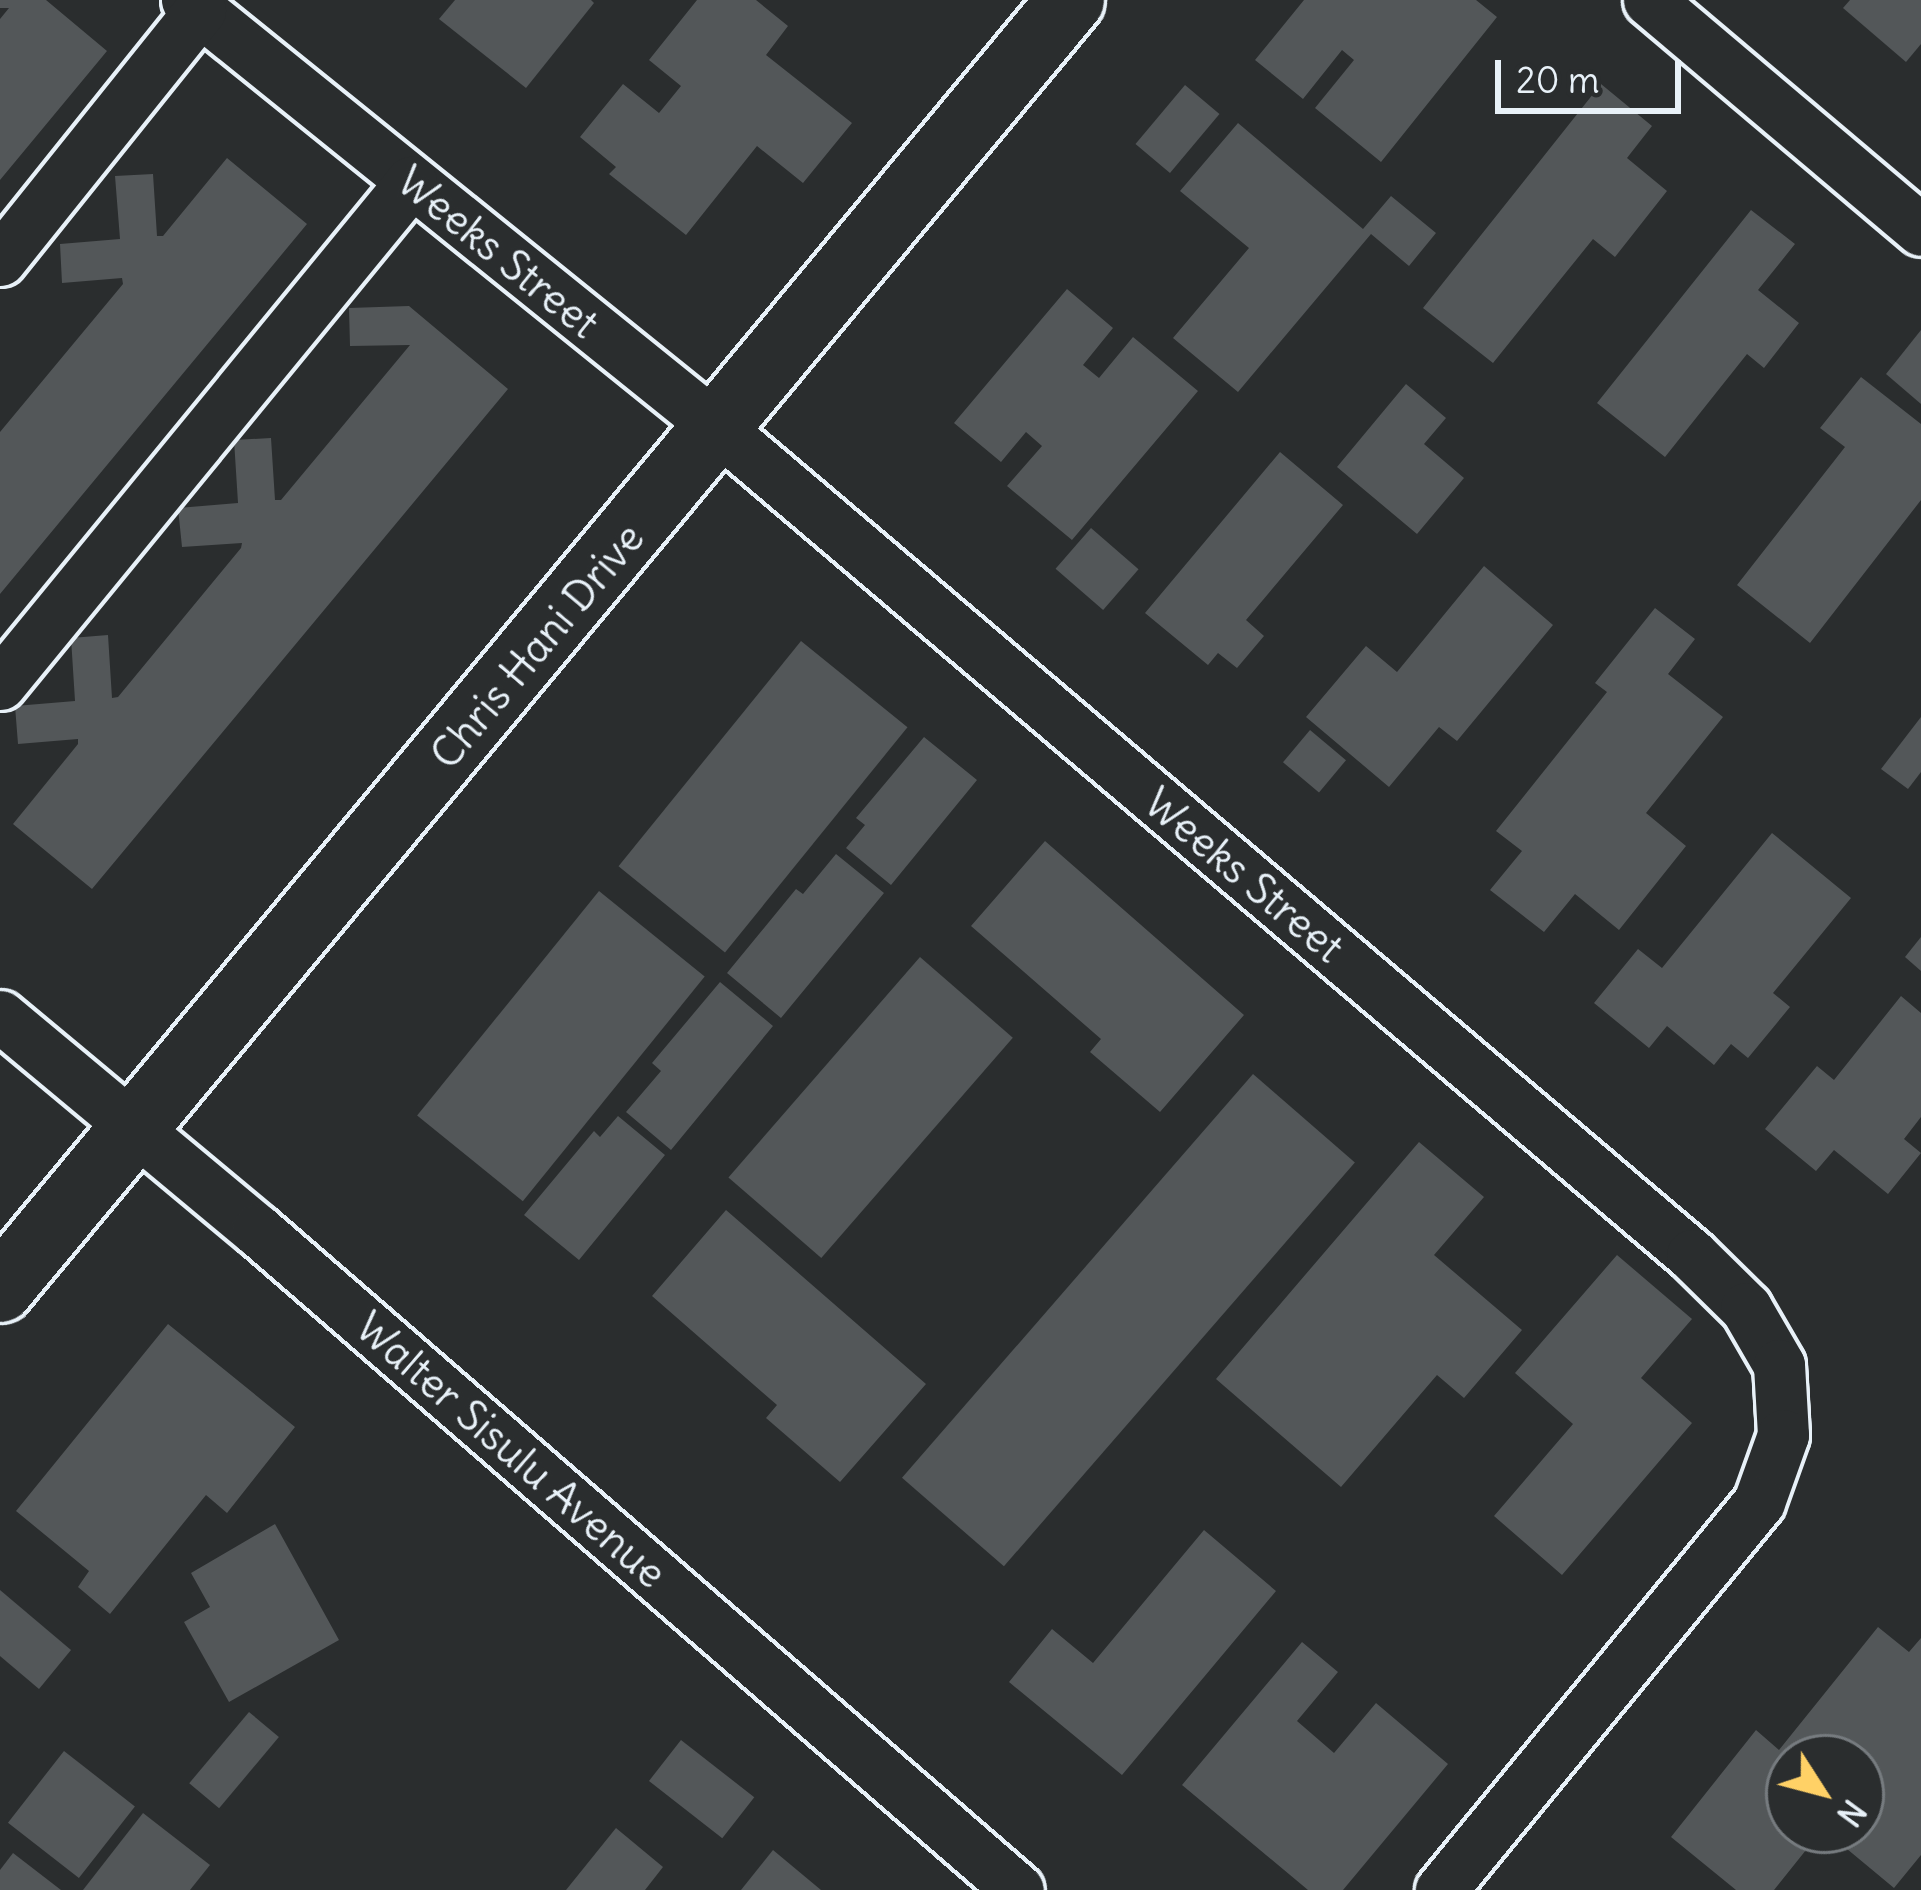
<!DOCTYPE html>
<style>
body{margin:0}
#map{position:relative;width:1921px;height:1890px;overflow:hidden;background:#2a2d2e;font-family:Delius,sans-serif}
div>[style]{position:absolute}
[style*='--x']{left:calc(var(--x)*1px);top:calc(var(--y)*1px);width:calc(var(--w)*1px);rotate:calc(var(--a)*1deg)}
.building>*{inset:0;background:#535759;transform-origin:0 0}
.roads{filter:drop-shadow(3px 0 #e8f1f8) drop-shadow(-3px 0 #e8f1f8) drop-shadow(0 3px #e8f1f8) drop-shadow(0 -3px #e8f1f8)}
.street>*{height:51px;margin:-25.5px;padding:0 25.5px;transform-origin:25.5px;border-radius:25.5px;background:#2a2d2e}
.secondary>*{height:66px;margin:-33px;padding:0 33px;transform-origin:33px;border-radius:33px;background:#2a2d2e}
span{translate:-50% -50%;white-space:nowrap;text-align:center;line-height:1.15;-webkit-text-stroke:9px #2a2d2e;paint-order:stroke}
.street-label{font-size:42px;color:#e8f1f8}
.north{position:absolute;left:1765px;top:1734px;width:120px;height:120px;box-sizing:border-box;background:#2a2d2e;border:3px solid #767b7f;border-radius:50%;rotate:126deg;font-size:33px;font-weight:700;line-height:48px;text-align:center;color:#e8f1f8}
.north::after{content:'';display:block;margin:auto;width:42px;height:54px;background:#ffd166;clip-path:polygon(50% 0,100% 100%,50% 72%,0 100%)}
.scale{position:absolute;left:1495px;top:60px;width:186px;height:54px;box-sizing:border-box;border:6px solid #e8f1f8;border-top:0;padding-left:15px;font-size:36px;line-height:42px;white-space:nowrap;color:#e8f1f8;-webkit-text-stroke:9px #2a2d2e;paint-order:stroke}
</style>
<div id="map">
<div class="building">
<div style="clip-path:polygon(0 0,46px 0,107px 51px,0 180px,0 19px,9px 8px,0 8px)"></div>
<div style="clip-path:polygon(455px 0,591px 0,594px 3px,526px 88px,439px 19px)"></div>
<div style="clip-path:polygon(697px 0,756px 0,788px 26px,766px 55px,852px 123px,803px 183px,757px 146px,686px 235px,609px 174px,616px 167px,580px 137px,623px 84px,659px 113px,681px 86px,649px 60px)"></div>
<div style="clip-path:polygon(1304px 0,1476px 0,1497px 17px,1381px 162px,1315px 108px,1354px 60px,1342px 50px,1303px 99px,1255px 60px)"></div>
<div style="clip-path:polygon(1850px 0,1921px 0,1921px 44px,1906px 62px,1843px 8px)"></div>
<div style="clip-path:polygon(1601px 84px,1652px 126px,1627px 158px,1667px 191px,1615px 257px,1593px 239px,1493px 363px,1423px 308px)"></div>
<div style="left:1185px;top:85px;width:45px;height:77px;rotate:40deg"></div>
<div style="clip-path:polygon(1238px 123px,1363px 229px,1391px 196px,1436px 233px,1409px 266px,1371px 234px,1238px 392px,1173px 338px,1249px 248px,1180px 191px)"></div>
<div style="clip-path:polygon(227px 158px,307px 224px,0 594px,0 432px,123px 284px,122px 278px,62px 283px,60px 244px,120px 239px,115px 176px,153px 174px,157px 236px,163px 236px)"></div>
<div style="clip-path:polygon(1751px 210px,1795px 244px,1758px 290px,1799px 323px,1764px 368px,1747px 354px,1665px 457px,1597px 403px)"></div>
<div style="clip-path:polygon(1067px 289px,1113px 328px,1083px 365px,1099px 378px,1133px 337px,1198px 391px,1072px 540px,1007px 486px,1042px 446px,1026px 432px,1001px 462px,954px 423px)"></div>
<div style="clip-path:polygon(409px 306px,508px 389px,92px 889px,13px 824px,78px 744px,78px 739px,18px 744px,15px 706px,75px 701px,71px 638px,108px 635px,112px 698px,118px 697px,241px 548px,242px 543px,182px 547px,178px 508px,238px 503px,234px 440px,271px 438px,275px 500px,281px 500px,410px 345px,350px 346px,349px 308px)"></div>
<div style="clip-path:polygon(1921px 330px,1921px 404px,1886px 374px)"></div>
<div style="clip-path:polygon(1861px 377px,1921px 424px,1921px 500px,1810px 643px,1737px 585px,1845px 447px,1820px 428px)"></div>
<div style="clip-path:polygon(1406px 384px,1446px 418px,1424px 444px,1464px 478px,1417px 534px,1337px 467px)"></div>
<div style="clip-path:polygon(1280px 452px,1343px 505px,1246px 620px,1264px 636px,1237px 668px,1218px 653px,1208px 665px,1145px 613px)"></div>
<div style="left:1091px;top:528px;width:63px;height:54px;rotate:41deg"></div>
<div style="clip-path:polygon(1484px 566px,1553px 625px,1457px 741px,1439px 727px,1389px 787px,1306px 717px,1366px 646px,1397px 672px)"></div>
<div style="clip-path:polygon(1655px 608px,1695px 639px,1668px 674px,1723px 717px,1646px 813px,1686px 846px,1619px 930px,1575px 894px,1544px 932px,1490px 890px,1522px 851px,1496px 831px,1607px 692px,1595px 683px)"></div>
<div style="left:801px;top:641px;width:137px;height:290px;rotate:39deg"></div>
<div style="clip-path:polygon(1921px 717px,1921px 772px,1908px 789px,1881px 769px)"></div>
<div style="left:1310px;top:730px;width:47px;height:42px;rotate:40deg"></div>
<div style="clip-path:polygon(924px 737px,977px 780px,891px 885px,846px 848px,865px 825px,856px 818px)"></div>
<div style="clip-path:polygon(1772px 833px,1851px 898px,1773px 993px,1790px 1007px,1748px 1058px,1731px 1044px,1714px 1065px,1667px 1026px,1649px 1048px,1594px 1003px,1638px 949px,1662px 968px)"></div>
<div style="clip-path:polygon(1045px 841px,1244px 1015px,1160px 1112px,1090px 1052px,1101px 1039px,971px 926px)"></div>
<div style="clip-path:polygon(836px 854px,884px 893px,781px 1018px,727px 973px,796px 889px,803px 894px)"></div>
<div style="left:599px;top:891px;width:136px;height:289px;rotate:39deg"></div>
<div style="clip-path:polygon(1921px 937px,1921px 971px,1905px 957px)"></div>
<div style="left:920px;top:957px;width:123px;height:292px;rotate:41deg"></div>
<div style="clip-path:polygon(720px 982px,773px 1026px,671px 1150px,626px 1112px,661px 1071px,652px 1063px)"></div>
<div style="clip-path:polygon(1901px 996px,1921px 1013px,1921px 1117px,1904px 1139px,1921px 1153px,1888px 1194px,1834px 1150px,1816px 1171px,1765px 1129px,1817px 1066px,1834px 1080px)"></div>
<div style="left:1253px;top:1074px;width:135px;height:535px;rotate:41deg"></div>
<div style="clip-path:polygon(618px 1116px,665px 1155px,579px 1260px,524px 1215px,594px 1131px,600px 1137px)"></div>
<div style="clip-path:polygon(1419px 1142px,1484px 1197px,1434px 1255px,1522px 1330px,1464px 1398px,1437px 1375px,1341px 1487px,1216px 1379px)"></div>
<div style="clip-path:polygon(726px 1210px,926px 1384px,840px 1482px,766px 1418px,777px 1405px,652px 1296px)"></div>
<div style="clip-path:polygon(1617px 1255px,1692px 1319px,1641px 1378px,1692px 1423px,1562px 1575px,1494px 1516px,1573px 1424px,1515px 1373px)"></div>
<div style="clip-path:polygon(168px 1324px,295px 1427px,227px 1513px,206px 1495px,110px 1614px,78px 1587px,89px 1571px,16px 1511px)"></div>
<div style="clip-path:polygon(275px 1524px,339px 1640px,229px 1702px,184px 1622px,210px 1607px,191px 1573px)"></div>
<div style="clip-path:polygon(1204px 1530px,1276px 1591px,1122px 1775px,1009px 1682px,1052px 1629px,1093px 1663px)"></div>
<div style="clip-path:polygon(0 1590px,71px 1650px,39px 1689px,0 1656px)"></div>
<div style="clip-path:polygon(1878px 1627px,1909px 1652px,1921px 1638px,1921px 1855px,1894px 1888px,1829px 1834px,1861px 1830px,1861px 1795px,1869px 1785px,1861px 1778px,1861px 1758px,1789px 1758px,1789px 1830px,1822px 1830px,1774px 1890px,1736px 1890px,1671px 1837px,1756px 1730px,1779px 1750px)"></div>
<div style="clip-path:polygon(1302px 1642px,1338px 1672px,1297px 1721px,1334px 1753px,1376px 1703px,1448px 1764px,1343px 1890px,1308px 1890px,1182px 1785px)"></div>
<div style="left:249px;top:1712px;width:39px;height:93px;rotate:40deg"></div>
<div style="left:681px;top:1740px;width:93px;height:52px;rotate:38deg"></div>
<div style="left:64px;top:1751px;width:90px;height:91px;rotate:38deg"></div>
<div style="clip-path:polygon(143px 1813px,210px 1865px,190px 1890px,83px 1890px)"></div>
<div style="clip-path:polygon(616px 1828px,663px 1867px,645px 1890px,566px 1890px)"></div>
<div style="clip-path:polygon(773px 1850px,821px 1890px,741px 1890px)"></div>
<div style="clip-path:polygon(13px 1853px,61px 1890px,0 1890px,0 1870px)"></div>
</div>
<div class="roads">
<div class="street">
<div style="--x:187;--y:0;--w:682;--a:38.87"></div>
<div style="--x:718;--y:428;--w:1278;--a:40.33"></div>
<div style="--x:1692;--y:1255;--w:76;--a:44.5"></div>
<div style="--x:1746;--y:1308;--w:66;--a:59.9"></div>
<div style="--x:1779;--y:1365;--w:70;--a:86.7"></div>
<div style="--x:1783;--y:1435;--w:71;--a:109.7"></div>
<div style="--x:1759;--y:1502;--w:502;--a:129.34"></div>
<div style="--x:1649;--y:0;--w:356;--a:40.2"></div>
<div style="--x:0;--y:260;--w:320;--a:-51.3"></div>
<div style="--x:0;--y:684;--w:649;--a:-50.69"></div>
<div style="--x:0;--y:1016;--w:334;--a:39.8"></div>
<div style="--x:257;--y:1230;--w:1007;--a:40.93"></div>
</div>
<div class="secondary">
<div style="--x:0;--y:1289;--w:1676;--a:-50.28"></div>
</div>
</div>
<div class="street-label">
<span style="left:498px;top:252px;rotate:39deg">Weeks Street</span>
<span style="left:537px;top:646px;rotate:-50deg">Chris Hani Drive</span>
<span style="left:1244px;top:875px;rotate:40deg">Weeks Street</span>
<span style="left:511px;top:1450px;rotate:41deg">Walter Sisulu Avenue</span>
</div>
<div class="north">N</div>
<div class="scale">20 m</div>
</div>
